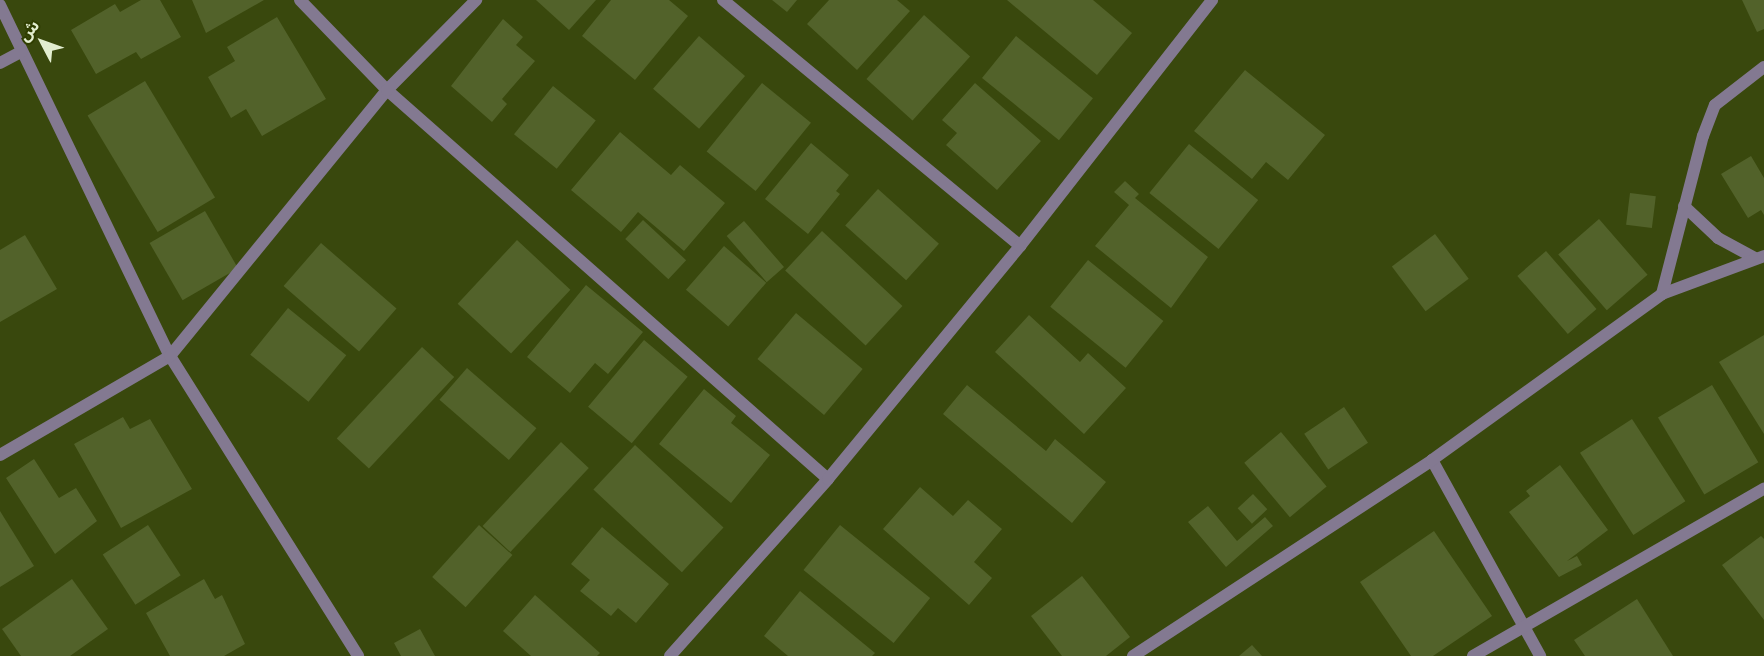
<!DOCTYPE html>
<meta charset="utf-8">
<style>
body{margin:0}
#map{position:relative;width:1764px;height:656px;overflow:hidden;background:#39480d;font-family:Inter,"Noto Sans Arabic",sans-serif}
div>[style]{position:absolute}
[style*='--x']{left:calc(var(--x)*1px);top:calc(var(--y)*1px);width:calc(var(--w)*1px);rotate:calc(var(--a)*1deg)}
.building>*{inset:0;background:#52622a;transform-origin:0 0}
.minor>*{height:12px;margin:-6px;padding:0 6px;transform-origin:6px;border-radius:6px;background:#837991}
.tertiary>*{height:12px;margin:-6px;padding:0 6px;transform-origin:6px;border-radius:6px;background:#837991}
span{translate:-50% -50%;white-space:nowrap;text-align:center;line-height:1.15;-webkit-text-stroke:4.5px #2f3d00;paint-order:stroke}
.north{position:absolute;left:12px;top:12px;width:60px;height:60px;-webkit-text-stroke:4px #2f3d00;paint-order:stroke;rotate:311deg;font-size:16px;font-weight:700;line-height:24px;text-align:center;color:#e3eed0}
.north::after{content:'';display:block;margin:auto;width:21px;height:27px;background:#e3eed0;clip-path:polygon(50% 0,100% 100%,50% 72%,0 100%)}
</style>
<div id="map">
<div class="building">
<div style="clip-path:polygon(141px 0,160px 0,181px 37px,141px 59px,136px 52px,96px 74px,71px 30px,115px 4px,120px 12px)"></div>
<div style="clip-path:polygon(192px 0,264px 0,206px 33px)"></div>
<div style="clip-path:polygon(536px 0,596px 0,569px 30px)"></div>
<div style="clip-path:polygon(611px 0,669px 0,688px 16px,635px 80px,582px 36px)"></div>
<div style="clip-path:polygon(772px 0,797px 0,787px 12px)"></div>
<div style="clip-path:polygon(829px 0,897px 0,910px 11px,857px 70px,807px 24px)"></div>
<div style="clip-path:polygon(1007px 0,1093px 0,1132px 33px,1097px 75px)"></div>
<div style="clip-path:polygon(1742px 0,1764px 0,1764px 29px,1757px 32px)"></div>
<div style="left:924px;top:15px;width:62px;height:86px;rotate:42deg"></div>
<div style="clip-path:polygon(277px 17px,326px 99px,262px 136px,246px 109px,231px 118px,208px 77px,235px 61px,227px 47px)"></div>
<div style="clip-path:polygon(503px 19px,523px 37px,516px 45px,535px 61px,502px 99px,507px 104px,492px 122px,451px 86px)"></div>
<div style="left:699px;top:36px;width:61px;height:70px;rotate:41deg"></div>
<div style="left:1016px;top:36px;width:99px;height:54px;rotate:39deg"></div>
<div style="clip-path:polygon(1245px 70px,1325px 135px,1288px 180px,1266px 162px,1252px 179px,1194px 131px)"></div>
<div style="left:145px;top:81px;width:136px;height:67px;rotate:59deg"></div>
<div style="left:762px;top:83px;width:63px;height:88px;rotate:39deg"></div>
<div style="clip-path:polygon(975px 83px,1041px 141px,997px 190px,946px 145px,957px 133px,942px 120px)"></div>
<div style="left:553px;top:86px;width:55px;height:62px;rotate:39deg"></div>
<div style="clip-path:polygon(620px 132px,671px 175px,680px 165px,725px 203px,684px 251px,638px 212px,621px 232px,571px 190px)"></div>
<div style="clip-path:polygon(811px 143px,849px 175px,836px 191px,840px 194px,808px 234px,765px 199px)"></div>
<div style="left:1189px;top:144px;width:89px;height:63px;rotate:39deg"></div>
<div style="clip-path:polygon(1751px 156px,1764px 178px,1764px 215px,1761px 210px,1748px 218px,1721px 174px)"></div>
<div style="clip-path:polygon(1125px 181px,1139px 194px,1135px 198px,1208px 257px,1171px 308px,1095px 246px,1129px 205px,1114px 192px)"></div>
<div style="left:878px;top:189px;width:82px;height:49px;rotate:42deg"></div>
<div style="left:1630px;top:193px;width:26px;height:32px;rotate:7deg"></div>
<div style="left:205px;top:211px;width:66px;height:64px;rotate:60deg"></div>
<div style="left:1599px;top:219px;width:74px;height:54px;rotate:49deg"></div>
<div style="left:643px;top:220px;width:59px;height:26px;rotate:43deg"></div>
<div style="left:744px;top:221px;width:61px;height:23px;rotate:49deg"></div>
<div style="left:822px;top:231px;width:110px;height:54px;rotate:43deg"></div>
<div style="left:1435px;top:234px;width:56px;height:54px;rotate:53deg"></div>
<div style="clip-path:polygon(25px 235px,57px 289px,0 322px,0 250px)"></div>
<div style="left:517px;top:240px;width:73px;height:87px;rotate:43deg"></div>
<div style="left:321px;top:243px;width:100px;height:57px;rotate:41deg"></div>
<div style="left:724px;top:246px;width:56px;height:58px;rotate:41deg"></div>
<div style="left:1546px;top:251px;width:77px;height:38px;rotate:49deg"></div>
<div style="left:1088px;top:260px;width:97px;height:60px;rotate:39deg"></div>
<div style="clip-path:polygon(586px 285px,643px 332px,608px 374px,595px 363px,570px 393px,527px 357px)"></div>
<div style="left:288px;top:308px;width:75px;height:60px;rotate:39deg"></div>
<div style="left:796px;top:313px;width:87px;height:60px;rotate:40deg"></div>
<div style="clip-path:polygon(1029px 315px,1080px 362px,1088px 353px,1126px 388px,1084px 434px,995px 352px)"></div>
<div style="clip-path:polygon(1764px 335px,1764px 434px,1719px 362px)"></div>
<div style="left:644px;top:340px;width:57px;height:87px;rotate:40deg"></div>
<div style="left:422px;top:347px;width:44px;height:125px;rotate:43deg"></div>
<div style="left:467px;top:368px;width:92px;height:42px;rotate:41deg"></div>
<div style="clip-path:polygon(967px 385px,1046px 451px,1055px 439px,1106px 482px,1072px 523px,943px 414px)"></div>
<div style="left:1712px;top:385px;width:90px;height:63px;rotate:59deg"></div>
<div style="clip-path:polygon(704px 389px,736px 416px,731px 423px,770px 455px,731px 503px,659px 444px)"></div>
<div style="left:1344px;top:407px;width:43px;height:48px;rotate:56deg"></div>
<div style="clip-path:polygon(123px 417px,130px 429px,150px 419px,192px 489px,121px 528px,74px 444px)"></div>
<div style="left:1632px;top:419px;width:98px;height:62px;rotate:57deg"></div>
<div style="left:1281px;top:432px;width:71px;height:48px;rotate:50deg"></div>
<div style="left:561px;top:442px;width:38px;height:115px;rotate:43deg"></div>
<div style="left:635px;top:445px;width:121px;height:61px;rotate:43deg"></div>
<div style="clip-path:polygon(34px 459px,59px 498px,76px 488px,97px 521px,55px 554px,6px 478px)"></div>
<div style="clip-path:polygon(1560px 465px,1608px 530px,1567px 561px,1577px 556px,1582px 565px,1559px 577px,1509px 512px,1530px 496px,1526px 491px)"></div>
<div style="clip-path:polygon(920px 487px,953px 516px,968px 500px,1002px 529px,974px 562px,992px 578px,969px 605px,883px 529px)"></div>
<div style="left:1253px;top:494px;width:21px;height:21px;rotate:47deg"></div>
<div style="clip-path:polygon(1208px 506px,1237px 541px,1265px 517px,1273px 526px,1226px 567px,1188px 522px)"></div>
<div style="clip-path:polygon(0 511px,34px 566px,0 587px)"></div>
<div style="left:148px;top:525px;width:60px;height:54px;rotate:57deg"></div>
<div style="left:479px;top:525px;width:45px;height:70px;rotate:42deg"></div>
<div style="left:840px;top:525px;width:116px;height:58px;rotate:39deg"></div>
<div style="clip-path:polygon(602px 527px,669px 584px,636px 623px,618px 608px,611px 616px,580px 591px,590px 580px,571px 564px)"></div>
<div style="clip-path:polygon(1434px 531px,1492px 616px,1433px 656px,1411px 656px,1360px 582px)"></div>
<div style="clip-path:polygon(1761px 536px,1764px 539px,1764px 620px,1722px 565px)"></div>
<div style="clip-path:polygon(1082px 576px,1130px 637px,1106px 656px,1062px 656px,1031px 616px)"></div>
<div style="clip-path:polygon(72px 579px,108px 629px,70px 656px,21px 656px,2px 629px)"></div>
<div style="clip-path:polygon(204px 579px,215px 599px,222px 595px,245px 644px,224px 656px,170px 656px,146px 613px)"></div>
<div style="clip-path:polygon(800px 591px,875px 653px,872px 656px,788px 656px,764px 636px)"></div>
<div style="clip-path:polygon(535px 595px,600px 653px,597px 656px,531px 656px,503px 631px)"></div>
<div style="clip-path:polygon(1637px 599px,1673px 656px,1585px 656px,1574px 640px)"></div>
<div style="clip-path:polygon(420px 629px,435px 656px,401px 656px,394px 643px)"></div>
<div style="clip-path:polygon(1252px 645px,1262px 656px,1239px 656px)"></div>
</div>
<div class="minor">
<div style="--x:300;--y:0;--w:125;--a:46"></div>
<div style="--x:387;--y:90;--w:588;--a:41.42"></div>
<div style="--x:723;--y:0;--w:386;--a:39.6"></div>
<div style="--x:0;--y:5;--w:390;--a:64.2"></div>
<div style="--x:170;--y:356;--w:354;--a:57.9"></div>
<div style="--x:0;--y:63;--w:24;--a:-28"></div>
<div style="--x:1684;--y:206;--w:47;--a:43.3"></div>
<div style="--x:1718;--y:238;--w:42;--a:28.4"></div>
<div style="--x:1662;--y:294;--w:109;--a:-20.4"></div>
<div style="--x:0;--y:455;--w:197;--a:-30.2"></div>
<div style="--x:170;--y:356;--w:343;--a:-50.8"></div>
<div style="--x:387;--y:90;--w:127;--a:-45.3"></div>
<div style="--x:1432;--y:460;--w:224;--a:61.1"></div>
<div style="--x:1133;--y:656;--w:358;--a:-33.2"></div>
<div style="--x:1432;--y:460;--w:284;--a:-35.8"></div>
<div style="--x:1662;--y:294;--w:163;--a:-75.5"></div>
<div style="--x:1703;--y:136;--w:33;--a:-69"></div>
<div style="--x:1715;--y:105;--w:62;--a:-37.8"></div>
<div style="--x:1473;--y:656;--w:336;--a:-29.9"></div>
</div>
<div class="tertiary">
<div style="--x:670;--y:656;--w:237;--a:-48.2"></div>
<div style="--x:828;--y:479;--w:302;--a:-50.5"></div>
<div style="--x:1020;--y:246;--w:312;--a:-52"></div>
</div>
<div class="north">ش</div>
</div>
